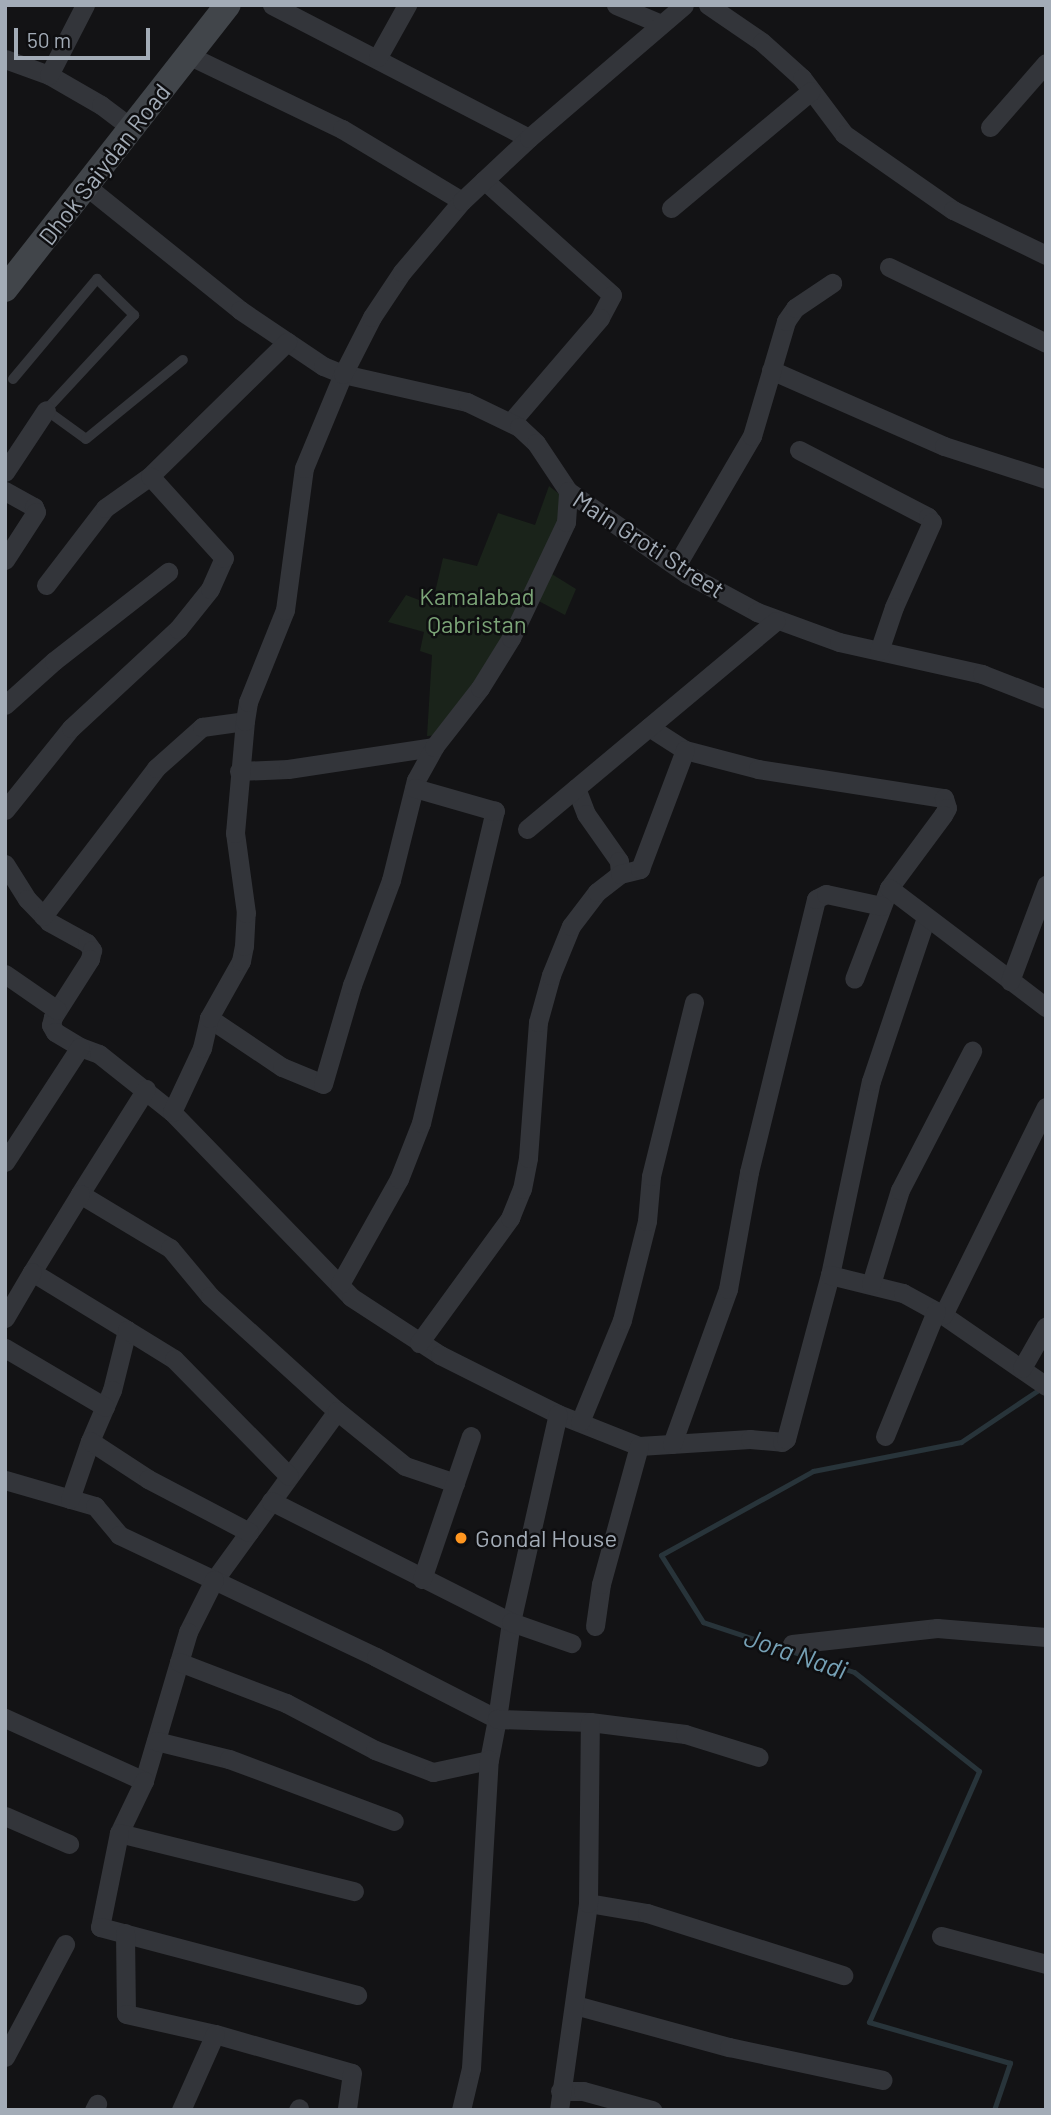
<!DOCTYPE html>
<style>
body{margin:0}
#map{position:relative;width:1051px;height:2115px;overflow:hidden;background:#131315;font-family:Barlow,sans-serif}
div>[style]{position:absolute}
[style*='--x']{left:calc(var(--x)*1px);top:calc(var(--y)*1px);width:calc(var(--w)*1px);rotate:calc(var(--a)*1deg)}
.green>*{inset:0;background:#1a231a}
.stream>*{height:5px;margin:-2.5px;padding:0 2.5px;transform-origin:2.5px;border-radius:2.5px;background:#28343a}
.service>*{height:10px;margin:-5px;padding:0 5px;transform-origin:5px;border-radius:5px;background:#33353a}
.minor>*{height:19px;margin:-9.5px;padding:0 9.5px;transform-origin:9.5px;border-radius:9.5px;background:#33353a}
.secondary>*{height:26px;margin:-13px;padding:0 13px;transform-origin:13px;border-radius:13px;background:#41454a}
.dots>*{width:19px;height:19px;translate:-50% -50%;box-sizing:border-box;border:4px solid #0e0e10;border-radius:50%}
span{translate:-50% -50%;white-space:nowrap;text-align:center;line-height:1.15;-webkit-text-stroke:5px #0e0e10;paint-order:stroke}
.street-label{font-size:24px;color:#a3acb7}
.park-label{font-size:24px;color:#7ba477}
.poi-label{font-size:24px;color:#a3acb7}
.left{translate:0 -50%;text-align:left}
.water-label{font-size:26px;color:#76a1b6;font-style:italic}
.frame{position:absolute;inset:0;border:7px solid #a3acb7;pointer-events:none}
.scale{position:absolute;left:14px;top:28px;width:136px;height:32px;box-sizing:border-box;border:4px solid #a3acb7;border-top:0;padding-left:9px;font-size:21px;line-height:24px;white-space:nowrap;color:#a3acb7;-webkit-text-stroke:5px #0e0e10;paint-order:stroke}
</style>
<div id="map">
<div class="green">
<div style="clip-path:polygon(549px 486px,568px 501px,547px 571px,576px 589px,565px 615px,533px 598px,441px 735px,427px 736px,432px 655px,420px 651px,424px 632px,388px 622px,406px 595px,432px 605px,443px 558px,477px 566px,498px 513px,535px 525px)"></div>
</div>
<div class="stream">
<div style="--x:994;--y:2110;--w:50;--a:-71.2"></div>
<div style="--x:1010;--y:2063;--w:147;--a:-163.8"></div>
<div style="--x:869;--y:2022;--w:274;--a:-66.3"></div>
<div style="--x:979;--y:1771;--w:159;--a:-141.6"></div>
<div style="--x:854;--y:1672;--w:159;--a:-161.7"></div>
<div style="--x:703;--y:1622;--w:79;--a:-122.1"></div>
<div style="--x:661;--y:1555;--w:174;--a:-28.9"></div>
<div style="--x:813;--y:1471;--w:151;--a:-11.1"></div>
<div style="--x:961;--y:1442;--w:95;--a:-33.9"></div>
</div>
<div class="service">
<div style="--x:13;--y:379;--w:131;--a:-50"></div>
<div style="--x:97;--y:279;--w:52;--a:44.2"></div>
<div style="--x:134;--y:315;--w:129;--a:132.8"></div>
<div style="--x:46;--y:410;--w:49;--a:35.9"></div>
<div style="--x:86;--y:439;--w:125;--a:-39.2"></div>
</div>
<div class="minor">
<div style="--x:272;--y:5;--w:289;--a:27.4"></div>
<div style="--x:616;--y:5;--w:49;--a:22.9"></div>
<div style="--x:708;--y:5;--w:65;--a:34.4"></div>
<div style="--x:762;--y:42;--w:54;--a:42"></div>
<div style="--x:802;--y:78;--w:70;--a:53.1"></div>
<div style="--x:844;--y:134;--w:133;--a:34.9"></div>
<div style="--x:953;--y:210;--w:103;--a:25.8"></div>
<div style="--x:190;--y:56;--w:169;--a:25.7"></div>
<div style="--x:342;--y:129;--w:140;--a:31"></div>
<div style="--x:378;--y:57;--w:60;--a:-60.9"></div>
<div style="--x:5;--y:59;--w:47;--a:20"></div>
<div style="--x:49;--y:75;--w:60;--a:30"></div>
<div style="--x:101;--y:105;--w:38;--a:37"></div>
<div style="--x:49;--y:75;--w:79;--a:-62.8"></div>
<div style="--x:990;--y:127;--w:85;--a:-48.8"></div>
<div style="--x:484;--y:180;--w:172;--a:41.9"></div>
<div style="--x:612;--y:295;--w:26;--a:118"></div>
<div style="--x:600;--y:318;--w:137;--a:130.6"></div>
<div style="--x:86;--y:186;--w:198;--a:38.8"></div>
<div style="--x:240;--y:310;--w:100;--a:34"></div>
<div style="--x:323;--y:366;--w:22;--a:22"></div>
<div style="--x:343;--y:374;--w:127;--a:12.7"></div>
<div style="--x:467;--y:402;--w:58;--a:25.7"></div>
<div style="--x:519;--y:427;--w:23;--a:43"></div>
<div style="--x:536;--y:443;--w:58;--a:56.3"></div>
<div style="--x:568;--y:491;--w:145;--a:34.9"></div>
<div style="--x:687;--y:574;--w:80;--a:28.5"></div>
<div style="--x:757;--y:612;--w:87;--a:20.1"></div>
<div style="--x:839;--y:642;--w:147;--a:12.6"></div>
<div style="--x:982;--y:674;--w:69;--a:21.3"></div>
<div style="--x:671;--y:208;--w:182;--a:-39.9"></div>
<div style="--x:889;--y:267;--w:174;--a:25.8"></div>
<div style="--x:771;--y:370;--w:189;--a:23.7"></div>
<div style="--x:944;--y:446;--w:107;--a:17.9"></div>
<div style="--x:799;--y:450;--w:145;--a:27.4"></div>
<div style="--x:928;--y:517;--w:6;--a:51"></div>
<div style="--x:932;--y:522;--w:93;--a:114.1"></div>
<div style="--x:894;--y:607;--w:46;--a:108.8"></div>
<div style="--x:5;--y:472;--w:74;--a:-56.5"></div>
<div style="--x:5;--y:491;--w:33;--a:29"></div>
<div style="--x:34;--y:507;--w:5;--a:68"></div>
<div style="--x:36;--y:512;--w:57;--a:122.9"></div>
<div style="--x:676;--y:566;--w:151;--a:-59.7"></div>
<div style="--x:752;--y:436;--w:120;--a:-73.5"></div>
<div style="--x:786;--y:321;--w:16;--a:-55"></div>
<div style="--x:795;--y:308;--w:45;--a:-34"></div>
<div style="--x:46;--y:585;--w:97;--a:-52.5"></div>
<div style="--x:105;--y:508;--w:55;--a:-35.4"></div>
<div style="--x:150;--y:476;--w:192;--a:-44.4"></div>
<div style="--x:5;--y:705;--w:66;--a:-41.9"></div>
<div style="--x:54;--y:661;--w:145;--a:-38"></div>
<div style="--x:649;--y:727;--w:43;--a:32.6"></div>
<div style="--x:685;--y:750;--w:75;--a:14.6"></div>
<div style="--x:758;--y:769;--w:188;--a:8.9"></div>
<div style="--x:944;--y:798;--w:10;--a:73"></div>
<div style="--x:947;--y:808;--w:8;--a:120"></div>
<div style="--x:943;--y:815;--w:91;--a:126.5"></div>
<div style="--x:889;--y:888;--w:97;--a:111"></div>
<div style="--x:239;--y:771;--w:49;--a:-2.3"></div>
<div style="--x:288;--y:769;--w:148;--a:-8.6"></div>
<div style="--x:576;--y:788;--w:28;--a:69"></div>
<div style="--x:586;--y:814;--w:57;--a:54.9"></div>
<div style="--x:619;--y:861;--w:13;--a:86"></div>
<div style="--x:5;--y:810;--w:105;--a:-51.2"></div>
<div style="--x:71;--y:728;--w:146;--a:-42.8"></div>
<div style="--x:178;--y:629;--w:51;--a:-51.3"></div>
<div style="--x:210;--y:589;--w:34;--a:-66"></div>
<div style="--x:224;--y:558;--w:110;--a:-132.1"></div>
<div style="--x:527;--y:829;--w:324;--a:-39.9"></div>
<div style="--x:5;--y:864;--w:41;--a:57.8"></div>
<div style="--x:27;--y:899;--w:32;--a:46"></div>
<div style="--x:49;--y:922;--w:43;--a:28.9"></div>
<div style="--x:87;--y:943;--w:9;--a:54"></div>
<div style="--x:92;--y:950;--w:9;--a:103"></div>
<div style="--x:90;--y:959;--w:69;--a:122.5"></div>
<div style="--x:53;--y:1017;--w:8;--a:104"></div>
<div style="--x:51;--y:1025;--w:8;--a:60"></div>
<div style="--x:55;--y:1032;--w:29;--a:31"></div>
<div style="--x:80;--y:1047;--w:20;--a:20"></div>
<div style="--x:99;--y:1054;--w:93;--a:38.5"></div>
<div style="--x:172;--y:1112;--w:257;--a:45.9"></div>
<div style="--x:351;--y:1297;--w:106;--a:33.1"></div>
<div style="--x:440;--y:1355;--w:132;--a:26.6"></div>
<div style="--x:558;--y:1414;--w:87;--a:21.6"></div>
<div style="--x:639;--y:1446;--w:111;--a:-3.6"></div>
<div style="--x:750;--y:1439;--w:32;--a:5"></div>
<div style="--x:782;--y:1442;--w:5;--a:-37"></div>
<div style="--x:786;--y:1439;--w:170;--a:-75"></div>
<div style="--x:830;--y:1275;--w:198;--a:-78.1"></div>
<div style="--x:871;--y:1081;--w:172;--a:-71.4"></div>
<div style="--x:889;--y:888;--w:197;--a:37.2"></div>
<div style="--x:43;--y:916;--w:186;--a:-52.6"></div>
<div style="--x:156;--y:768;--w:62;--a:-41.7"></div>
<div style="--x:202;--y:727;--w:43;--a:-7.9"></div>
<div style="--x:5;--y:974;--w:63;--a:34.7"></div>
<div style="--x:1010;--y:981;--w:103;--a:-69.4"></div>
<div style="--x:209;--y:1018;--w:88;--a:33.9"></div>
<div style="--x:282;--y:1067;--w:44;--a:22.5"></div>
<div style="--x:323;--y:1084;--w:103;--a:-73.7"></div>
<div style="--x:352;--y:985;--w:112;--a:-69.6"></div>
<div style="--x:391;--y:880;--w:103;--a:-76"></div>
<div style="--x:416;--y:780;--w:38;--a:-61"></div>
<div style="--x:434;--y:747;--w:75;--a:-52.1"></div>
<div style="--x:480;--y:688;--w:59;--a:-58.2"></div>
<div style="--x:511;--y:638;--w:128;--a:-64.6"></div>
<div style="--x:566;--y:522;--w:31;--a:-86"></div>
<div style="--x:146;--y:1089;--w:124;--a:122.2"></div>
<div style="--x:80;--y:1194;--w:105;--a:31"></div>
<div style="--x:170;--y:1248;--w:62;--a:50.2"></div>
<div style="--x:210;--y:1296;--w:171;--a:42.2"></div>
<div style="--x:337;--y:1411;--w:209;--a:126"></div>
<div style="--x:214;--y:1580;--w:179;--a:25.4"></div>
<div style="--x:376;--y:1657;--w:136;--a:27.1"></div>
<div style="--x:497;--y:1719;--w:98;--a:-81.8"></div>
<div style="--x:511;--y:1622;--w:213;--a:-77.3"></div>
<div style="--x:172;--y:1112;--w:71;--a:-64.9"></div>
<div style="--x:202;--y:1048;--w:31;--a:-77"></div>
<div style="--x:209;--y:1018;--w:65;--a:-60.7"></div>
<div style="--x:241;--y:961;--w:15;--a:-79"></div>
<div style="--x:244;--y:946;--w:33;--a:-87"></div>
<div style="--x:246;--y:913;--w:81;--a:-97.8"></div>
<div style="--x:235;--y:833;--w:112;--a:-84.9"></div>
<div style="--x:245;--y:721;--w:19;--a:-81"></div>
<div style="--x:248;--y:702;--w:99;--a:-68.1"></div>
<div style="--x:285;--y:610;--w:143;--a:-82.4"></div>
<div style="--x:304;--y:468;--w:102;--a:-67.5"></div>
<div style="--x:343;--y:374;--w:64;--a:-63"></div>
<div style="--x:372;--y:317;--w:54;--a:-56.3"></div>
<div style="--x:402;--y:272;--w:93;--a:-49.8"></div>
<div style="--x:462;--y:201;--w:92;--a:-43.2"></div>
<div style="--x:529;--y:138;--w:204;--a:-40.6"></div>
<div style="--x:5;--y:1162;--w:137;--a:-56.9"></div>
<div style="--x:80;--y:1194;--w:92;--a:121.6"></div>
<div style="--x:32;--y:1272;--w:111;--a:31.4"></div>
<div style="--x:127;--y:1330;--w:62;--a:104"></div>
<div style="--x:112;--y:1390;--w:56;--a:113.3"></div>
<div style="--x:830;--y:1275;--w:75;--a:13.9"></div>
<div style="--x:903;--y:1293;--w:46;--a:28.8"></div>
<div style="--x:943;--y:1315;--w:125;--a:34.6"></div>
<div style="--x:340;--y:1284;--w:120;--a:-60.7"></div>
<div style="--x:399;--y:1179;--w:60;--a:-68.6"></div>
<div style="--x:421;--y:1123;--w:321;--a:-76.7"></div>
<div style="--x:495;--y:811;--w:84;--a:-164.1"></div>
<div style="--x:871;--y:1284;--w:98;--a:-72.9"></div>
<div style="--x:900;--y:1190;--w:157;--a:-62.6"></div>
<div style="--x:943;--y:1315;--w:232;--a:-63.7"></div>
<div style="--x:5;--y:1318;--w:53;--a:-59.6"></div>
<div style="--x:127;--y:1330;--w:55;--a:31.7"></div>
<div style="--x:174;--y:1359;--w:164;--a:45.5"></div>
<div style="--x:419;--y:1343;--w:155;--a:-53.9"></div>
<div style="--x:510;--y:1218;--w:31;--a:-68"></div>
<div style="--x:522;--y:1189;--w:32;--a:-79"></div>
<div style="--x:528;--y:1158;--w:136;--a:-85.8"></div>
<div style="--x:538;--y:1022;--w:49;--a:-74.5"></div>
<div style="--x:551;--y:975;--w:53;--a:-67.8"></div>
<div style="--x:571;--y:926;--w:43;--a:-52.6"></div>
<div style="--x:597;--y:892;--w:29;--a:-38"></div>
<div style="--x:620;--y:874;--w:21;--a:-14"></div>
<div style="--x:640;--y:869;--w:127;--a:-69.3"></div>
<div style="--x:5;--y:1348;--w:116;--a:30.5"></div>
<div style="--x:1022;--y:1368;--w:48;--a:-60.3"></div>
<div style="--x:337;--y:1411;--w:87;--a:39"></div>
<div style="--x:405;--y:1466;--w:53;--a:18.8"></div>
<div style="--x:580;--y:1422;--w:110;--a:-67.6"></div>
<div style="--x:622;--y:1320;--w:102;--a:-75.8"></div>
<div style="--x:647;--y:1221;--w:45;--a:-84.9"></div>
<div style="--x:651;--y:1176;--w:179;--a:-76.1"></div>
<div style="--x:885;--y:1436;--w:135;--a:-67.8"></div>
<div style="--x:672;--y:1444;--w:165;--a:-70.1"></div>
<div style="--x:728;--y:1289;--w:119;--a:-79.8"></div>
<div style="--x:749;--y:1172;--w:281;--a:-76.2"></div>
<div style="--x:816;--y:899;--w:11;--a:-27"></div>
<div style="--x:826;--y:894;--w:57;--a:12.1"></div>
<div style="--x:5;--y:1480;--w:94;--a:16.1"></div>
<div style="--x:95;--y:1506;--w:38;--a:50"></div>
<div style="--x:119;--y:1535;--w:105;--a:25.3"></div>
<div style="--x:214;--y:1580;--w:58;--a:116.6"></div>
<div style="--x:188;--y:1632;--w:155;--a:106.5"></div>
<div style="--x:144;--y:1781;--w:153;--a:-155.6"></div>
<div style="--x:70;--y:1499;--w:61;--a:-71"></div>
<div style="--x:90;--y:1441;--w:69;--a:33.2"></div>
<div style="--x:148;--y:1479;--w:114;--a:27.7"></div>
<div style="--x:271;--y:1501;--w:269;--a:26.8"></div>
<div style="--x:511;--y:1622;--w:64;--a:19.3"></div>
<div style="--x:422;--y:1579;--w:151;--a:-71.1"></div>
<div style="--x:595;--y:1626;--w:42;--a:-81.9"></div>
<div style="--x:601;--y:1584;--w:143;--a:-74.6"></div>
<div style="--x:792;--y:1644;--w:146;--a:-6.3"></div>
<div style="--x:937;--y:1628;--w:109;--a:4.7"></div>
<div style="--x:179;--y:1662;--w:115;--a:21"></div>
<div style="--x:286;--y:1703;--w:101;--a:27.8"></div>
<div style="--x:375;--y:1750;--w:62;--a:20.8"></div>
<div style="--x:433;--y:1772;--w:57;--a:-12.1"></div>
<div style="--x:489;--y:1760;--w:42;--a:-79"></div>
<div style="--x:497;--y:1719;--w:93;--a:1.8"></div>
<div style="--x:590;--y:1722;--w:96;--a:7.2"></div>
<div style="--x:685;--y:1734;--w:77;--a:17.3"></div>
<div style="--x:156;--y:1741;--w:75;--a:13.9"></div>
<div style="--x:229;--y:1759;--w:176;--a:20.6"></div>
<div style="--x:144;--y:1781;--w:58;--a:115.7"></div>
<div style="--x:119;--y:1833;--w:242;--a:13.9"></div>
<div style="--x:5;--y:1816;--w:70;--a:23.6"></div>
<div style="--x:119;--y:1833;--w:96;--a:101.4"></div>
<div style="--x:100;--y:1927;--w:266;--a:14.8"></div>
<div style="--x:588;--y:1903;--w:60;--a:9.6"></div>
<div style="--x:647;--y:1913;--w:206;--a:17.6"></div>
<div style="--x:125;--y:1933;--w:81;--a:89.3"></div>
<div style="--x:126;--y:2014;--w:91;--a:12.7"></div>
<div style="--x:215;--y:2034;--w:142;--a:15.9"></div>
<div style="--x:352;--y:2073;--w:37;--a:98"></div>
<div style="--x:941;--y:1936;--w:109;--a:14.9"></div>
<div style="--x:575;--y:2005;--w:160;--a:15.3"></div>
<div style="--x:729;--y:2047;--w:157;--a:12.1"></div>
<div style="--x:5;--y:2057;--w:128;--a:-62"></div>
<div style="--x:560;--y:2091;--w:23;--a:0"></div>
<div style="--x:583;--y:2091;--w:72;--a:15.4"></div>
<div style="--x:94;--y:2110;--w:7;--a:-63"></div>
<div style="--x:181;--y:2110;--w:83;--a:-65.9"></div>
<div style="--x:298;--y:2110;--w:2;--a:-63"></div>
<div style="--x:461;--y:2110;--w:43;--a:-76.6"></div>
<div style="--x:471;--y:2068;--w:309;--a:-86.7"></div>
<div style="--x:559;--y:2110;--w:209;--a:-82"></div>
<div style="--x:588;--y:1903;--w:181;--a:-89.4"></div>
</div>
<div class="secondary">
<div style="--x:5;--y:289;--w:361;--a:-51.9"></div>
</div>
<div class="dots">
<div style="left:461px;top:1538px;background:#ff9620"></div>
</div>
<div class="street-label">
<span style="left:104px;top:164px;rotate:-52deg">Dhok Saiydan Road</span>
<span style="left:649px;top:544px;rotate:33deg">Main Groti Street</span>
</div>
<div class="park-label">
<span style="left:477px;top:610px">Kamalabad<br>Qabristan</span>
</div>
<div class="poi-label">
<span class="left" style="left:475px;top:1538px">Gondal House</span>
</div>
<div class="water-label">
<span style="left:796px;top:1653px;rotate:19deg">Jora Nadi</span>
</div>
<div class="frame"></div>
<div class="scale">50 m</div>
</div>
